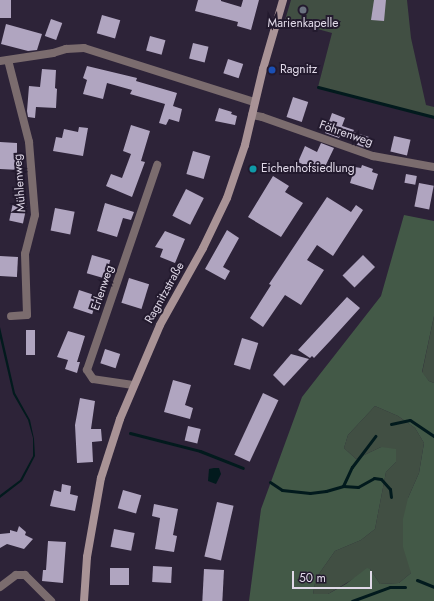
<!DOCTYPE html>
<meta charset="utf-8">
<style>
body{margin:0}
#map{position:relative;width:434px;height:601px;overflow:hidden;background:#2d2338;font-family:Jost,sans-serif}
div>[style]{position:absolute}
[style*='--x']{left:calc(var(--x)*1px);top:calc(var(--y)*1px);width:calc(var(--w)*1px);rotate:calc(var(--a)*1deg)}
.green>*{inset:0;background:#414f43}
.forest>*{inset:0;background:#435947}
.water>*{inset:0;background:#021a1d}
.stream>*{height:3px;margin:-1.5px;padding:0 1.5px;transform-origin:1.5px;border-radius:1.5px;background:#021a1d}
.building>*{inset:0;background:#b0a5c0;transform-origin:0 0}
.minor>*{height:8px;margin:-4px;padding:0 4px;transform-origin:4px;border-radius:4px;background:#7b6c6e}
.secondary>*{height:8px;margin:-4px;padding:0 4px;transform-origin:4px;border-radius:4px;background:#a99396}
.dots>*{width:11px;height:11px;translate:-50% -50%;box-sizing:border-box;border:2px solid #231a2e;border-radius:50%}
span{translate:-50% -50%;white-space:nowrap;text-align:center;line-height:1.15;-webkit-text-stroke:4px #231a2e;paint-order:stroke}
.poi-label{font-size:12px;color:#e0d9e8}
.left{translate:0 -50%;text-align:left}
.street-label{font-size:12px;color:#e0d9e8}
.scale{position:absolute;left:292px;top:571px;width:80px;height:18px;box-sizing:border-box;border:2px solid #e0d9e8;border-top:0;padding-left:5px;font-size:12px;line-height:14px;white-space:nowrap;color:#e0d9e8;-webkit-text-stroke:3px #231a2e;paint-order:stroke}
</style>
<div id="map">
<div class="green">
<div style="clip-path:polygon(291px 0,407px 0,411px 38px,426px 105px,434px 107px,434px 117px,318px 87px,332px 33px,285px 20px)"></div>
<div style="clip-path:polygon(434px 316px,434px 383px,429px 381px,422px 373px)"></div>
<div style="clip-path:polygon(375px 406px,398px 416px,415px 428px,424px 443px,419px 473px,408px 498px,411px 573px,399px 583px,380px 584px,370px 569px,328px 594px,313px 594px,316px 578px,335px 551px,361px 540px,375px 529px,386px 472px,396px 462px,381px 447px,356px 459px,344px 448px,348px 435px)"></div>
</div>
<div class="forest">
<div style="clip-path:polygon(evenodd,404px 215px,434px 221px,434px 316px,422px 372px,429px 381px,434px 383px,434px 601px,249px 601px,261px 509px,302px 397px,381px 296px,404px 215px,375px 406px,398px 416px,415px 428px,424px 443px,419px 473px,408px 498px,403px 519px,403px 547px,411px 573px,399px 583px,380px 584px,370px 569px,367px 568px,346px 584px,328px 594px,313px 594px,316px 578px,335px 551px,361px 540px,375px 529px,386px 472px,396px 462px,396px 449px,381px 447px,356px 459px,344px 448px,348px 435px,375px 406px)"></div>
</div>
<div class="water">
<div style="clip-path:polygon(0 327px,15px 393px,30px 420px,34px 439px,35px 456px,22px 481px,0 498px,0 495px,20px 480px,33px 456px,33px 438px,28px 420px,13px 394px,0 338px)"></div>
<div style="clip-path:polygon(214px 468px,219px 468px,221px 474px,216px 484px,208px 481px,209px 469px)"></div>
</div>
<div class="stream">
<div style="--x:318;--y:87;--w:120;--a:14.5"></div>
<div style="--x:391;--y:424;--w:19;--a:-12"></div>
<div style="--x:410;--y:420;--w:29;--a:34"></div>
<div style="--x:130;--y:433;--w:72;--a:14.4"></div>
<div style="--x:200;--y:451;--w:46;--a:21.6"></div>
<div style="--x:270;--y:482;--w:14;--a:34"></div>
<div style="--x:282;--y:490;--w:28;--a:6"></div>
<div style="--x:310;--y:493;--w:16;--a:-7"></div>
<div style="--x:326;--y:491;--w:18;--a:-16"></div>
<div style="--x:343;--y:486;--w:21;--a:-65"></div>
<div style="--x:352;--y:467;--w:39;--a:-53"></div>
<div style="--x:343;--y:486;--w:15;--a:4"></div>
<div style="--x:358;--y:487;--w:18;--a:-29"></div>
<div style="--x:374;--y:478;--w:7;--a:8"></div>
<div style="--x:381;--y:479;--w:13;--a:48"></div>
<div style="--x:390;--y:489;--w:8;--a:83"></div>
<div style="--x:417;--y:580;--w:18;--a:22"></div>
<div style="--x:352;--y:601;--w:40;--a:-20.2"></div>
<div style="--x:390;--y:587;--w:15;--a:0"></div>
</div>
<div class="building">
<div style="left:0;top:0;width:11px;height:18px"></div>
<div style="clip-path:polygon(198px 0,221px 0,221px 1px,241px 7px,243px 0,259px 0,251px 30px,237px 26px,238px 22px,195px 11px)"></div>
<div style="clip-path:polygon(374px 0,386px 0,384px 21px,371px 20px)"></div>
<div style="left:102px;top:15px;width:19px;height:19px;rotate:16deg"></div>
<div style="left:51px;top:19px;width:12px;height:18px;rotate:20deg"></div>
<div style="clip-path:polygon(6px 24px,42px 34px,37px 50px,28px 51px,1px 44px)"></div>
<div style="left:150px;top:36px;width:16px;height:15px;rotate:15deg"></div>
<div style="left:193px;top:43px;width:16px;height:16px;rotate:14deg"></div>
<div style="left:228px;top:59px;width:16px;height:15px;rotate:18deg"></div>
<div style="clip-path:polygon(87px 66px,137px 78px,136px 81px,177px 93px,173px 106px,182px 109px,179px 122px,169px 119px,166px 125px,159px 123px,165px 104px,130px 94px,132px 90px,107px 83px,103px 99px,83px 94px,87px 80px,83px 78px)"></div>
<div style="clip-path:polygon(42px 69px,56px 70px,55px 88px,57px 89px,56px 108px,36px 107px,35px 118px,28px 117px,27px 111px,29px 86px,40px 87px)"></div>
<div style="left:293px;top:97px;width:16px;height:21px;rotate:18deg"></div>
<div style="clip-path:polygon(219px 108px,232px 112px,231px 114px,237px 116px,235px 125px,215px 121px)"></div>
<div style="clip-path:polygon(332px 113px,345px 118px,342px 126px,354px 130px,353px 132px,369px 137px,366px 148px,355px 144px,356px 141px,340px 136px,339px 138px,325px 133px)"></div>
<div style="clip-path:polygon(131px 125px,150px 131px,141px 161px,145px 162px,132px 197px,106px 186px,111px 174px,122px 178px,131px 154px,123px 151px)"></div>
<div style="clip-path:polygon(79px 127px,88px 128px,83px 156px,53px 151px,56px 137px,62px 138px,64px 129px,78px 132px)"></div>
<div style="left:394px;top:136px;width:17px;height:16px;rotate:13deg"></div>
<div style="clip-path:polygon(0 142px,17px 143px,17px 154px,21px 154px,20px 170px,0 169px)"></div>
<div style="clip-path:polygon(321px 143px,334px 148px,322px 173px,298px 162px,305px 146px,317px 152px)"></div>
<div style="left:193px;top:151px;width:18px;height:24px;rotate:16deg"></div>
<div style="clip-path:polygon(362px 165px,373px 169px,372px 172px,378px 174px,373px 190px,350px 183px,355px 167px,361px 168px)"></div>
<div style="left:406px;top:174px;width:11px;height:9px;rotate:10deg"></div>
<div style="clip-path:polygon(273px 176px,289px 186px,285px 192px,303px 203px,281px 237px,248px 217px)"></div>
<div style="left:419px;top:183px;width:15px;height:24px;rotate:11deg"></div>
<div style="left:186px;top:189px;width:20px;height:30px;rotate:27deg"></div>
<div style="clip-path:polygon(327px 197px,351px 212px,356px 205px,363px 210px,333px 256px,317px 245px,307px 260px,324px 270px,301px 305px,285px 295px,263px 327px,250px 318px,271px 285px,269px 284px)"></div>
<div style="left:13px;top:203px;width:14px;height:18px;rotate:12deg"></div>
<div style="clip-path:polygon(105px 203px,134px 212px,131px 220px,123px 218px,117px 237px,97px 231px)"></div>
<div style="left:55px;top:208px;width:20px;height:23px;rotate:11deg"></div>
<div style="clip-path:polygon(227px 230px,239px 238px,223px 267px,230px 271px,225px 280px,205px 269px)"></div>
<div style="clip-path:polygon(165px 231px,185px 239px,175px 263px,160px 257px,163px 249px,155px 247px)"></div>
<div style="left:92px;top:255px;width:19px;height:19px;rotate:16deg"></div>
<div style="left:363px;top:255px;width:17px;height:29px;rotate:45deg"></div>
<div style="left:0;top:256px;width:18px;height:20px;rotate:3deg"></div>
<div style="left:129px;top:278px;width:21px;height:26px;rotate:17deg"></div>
<div style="left:79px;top:290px;width:20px;height:19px;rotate:18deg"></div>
<div style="clip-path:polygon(347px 297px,360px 308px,330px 341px,314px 358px,312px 356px,310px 358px,298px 350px)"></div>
<div style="left:26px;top:330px;width:9px;height:25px"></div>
<div style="clip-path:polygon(68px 331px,85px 336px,77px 362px,80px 362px,77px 373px,65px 369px,68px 360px,57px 357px)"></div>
<div style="left:242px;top:338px;width:17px;height:28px;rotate:17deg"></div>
<div style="left:105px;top:349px;width:16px;height:15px;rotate:18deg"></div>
<div style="clip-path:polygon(291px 354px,309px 359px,284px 386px,273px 375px)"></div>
<div style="clip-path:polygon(173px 380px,191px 385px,185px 405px,193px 408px,190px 419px,164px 412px)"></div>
<div style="left:263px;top:393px;width:17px;height:68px;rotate:25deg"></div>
<div style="clip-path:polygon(80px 398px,95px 401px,91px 429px,101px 429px,102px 441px,92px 442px,93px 462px,77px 463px,75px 425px)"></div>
<div style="left:188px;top:426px;width:13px;height:15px;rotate:13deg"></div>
<div style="clip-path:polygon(62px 484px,71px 486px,70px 494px,78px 496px,75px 511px,50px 506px,54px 490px,61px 492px)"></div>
<div style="left:123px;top:490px;width:19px;height:19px;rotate:16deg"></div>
<div style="left:217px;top:502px;width:17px;height:56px;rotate:13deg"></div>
<div style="clip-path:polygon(154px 504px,178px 509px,173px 535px,177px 536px,174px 552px,155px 549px,160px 518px,152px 516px)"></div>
<div style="clip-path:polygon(19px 526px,26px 532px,25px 535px,33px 539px,24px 549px,7px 544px,0 548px,0 534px,10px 533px,10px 530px,17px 532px)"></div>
<div style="left:114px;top:529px;width:21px;height:18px;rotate:11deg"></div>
<div style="clip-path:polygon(48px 541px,66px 542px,63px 583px,42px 581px,43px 570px,46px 570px)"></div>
<div style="left:153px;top:566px;width:19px;height:16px;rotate:3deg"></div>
<div style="left:110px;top:568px;width:19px;height:17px"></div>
<div style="left:204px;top:569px;width:20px;height:32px;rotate:3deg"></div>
</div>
<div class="minor">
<div style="--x:8;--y:60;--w:85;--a:75.6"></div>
<div style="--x:29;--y:142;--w:73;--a:85.3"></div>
<div style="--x:35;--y:215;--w:40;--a:104.4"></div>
<div style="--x:25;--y:254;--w:61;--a:88.1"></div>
<div style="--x:27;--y:315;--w:16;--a:176"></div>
<div style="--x:0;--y:61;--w:54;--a:-8.6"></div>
<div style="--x:53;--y:53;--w:14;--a:-17"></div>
<div style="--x:66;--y:49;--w:18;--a:-3"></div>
<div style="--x:84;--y:48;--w:178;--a:17.6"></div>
<div style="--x:252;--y:115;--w:10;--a:11"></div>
<div style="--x:262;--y:117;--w:118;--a:19.4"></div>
<div style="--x:373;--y:156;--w:62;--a:10.2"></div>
<div style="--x:133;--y:385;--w:40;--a:-171.5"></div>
<div style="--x:93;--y:379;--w:11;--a:-124"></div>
<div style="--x:87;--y:370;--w:217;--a:-71.1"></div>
<div style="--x:0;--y:587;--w:20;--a:-37"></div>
<div style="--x:16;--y:575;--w:9;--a:0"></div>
<div style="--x:25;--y:575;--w:37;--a:45"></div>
</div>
<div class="secondary">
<div style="--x:84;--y:601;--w:44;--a:-86.1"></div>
<div style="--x:87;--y:557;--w:80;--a:-80"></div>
<div style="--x:101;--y:478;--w:62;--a:-72.1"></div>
<div style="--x:120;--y:419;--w:102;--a:-66.9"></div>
<div style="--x:160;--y:325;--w:88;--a:-60.8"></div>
<div style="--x:203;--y:248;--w:55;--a:-64.4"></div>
<div style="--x:227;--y:198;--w:56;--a:-71.2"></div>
<div style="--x:245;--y:145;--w:78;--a:-76.7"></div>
<div style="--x:263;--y:69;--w:72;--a:-73.8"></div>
</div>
<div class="dots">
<div style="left:303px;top:10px;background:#6b7280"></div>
<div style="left:272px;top:70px;background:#1a4fb4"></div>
<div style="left:253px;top:169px;background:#0f9aa8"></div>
</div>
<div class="poi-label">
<span style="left:303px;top:24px">Marienkapelle</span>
<span class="left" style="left:280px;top:70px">Ragnitz</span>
<span class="left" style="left:261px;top:169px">Eichenhofsiedlung</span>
</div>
<div class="street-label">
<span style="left:346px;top:134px;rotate:19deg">Föhrenweg</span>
<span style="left:20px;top:183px;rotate:-94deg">Mühlenweg</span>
<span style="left:103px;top:288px;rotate:-71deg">Erlenweg</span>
<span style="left:165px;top:293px;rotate:-61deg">Ragnitzstraße</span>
</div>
<div class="scale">50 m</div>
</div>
